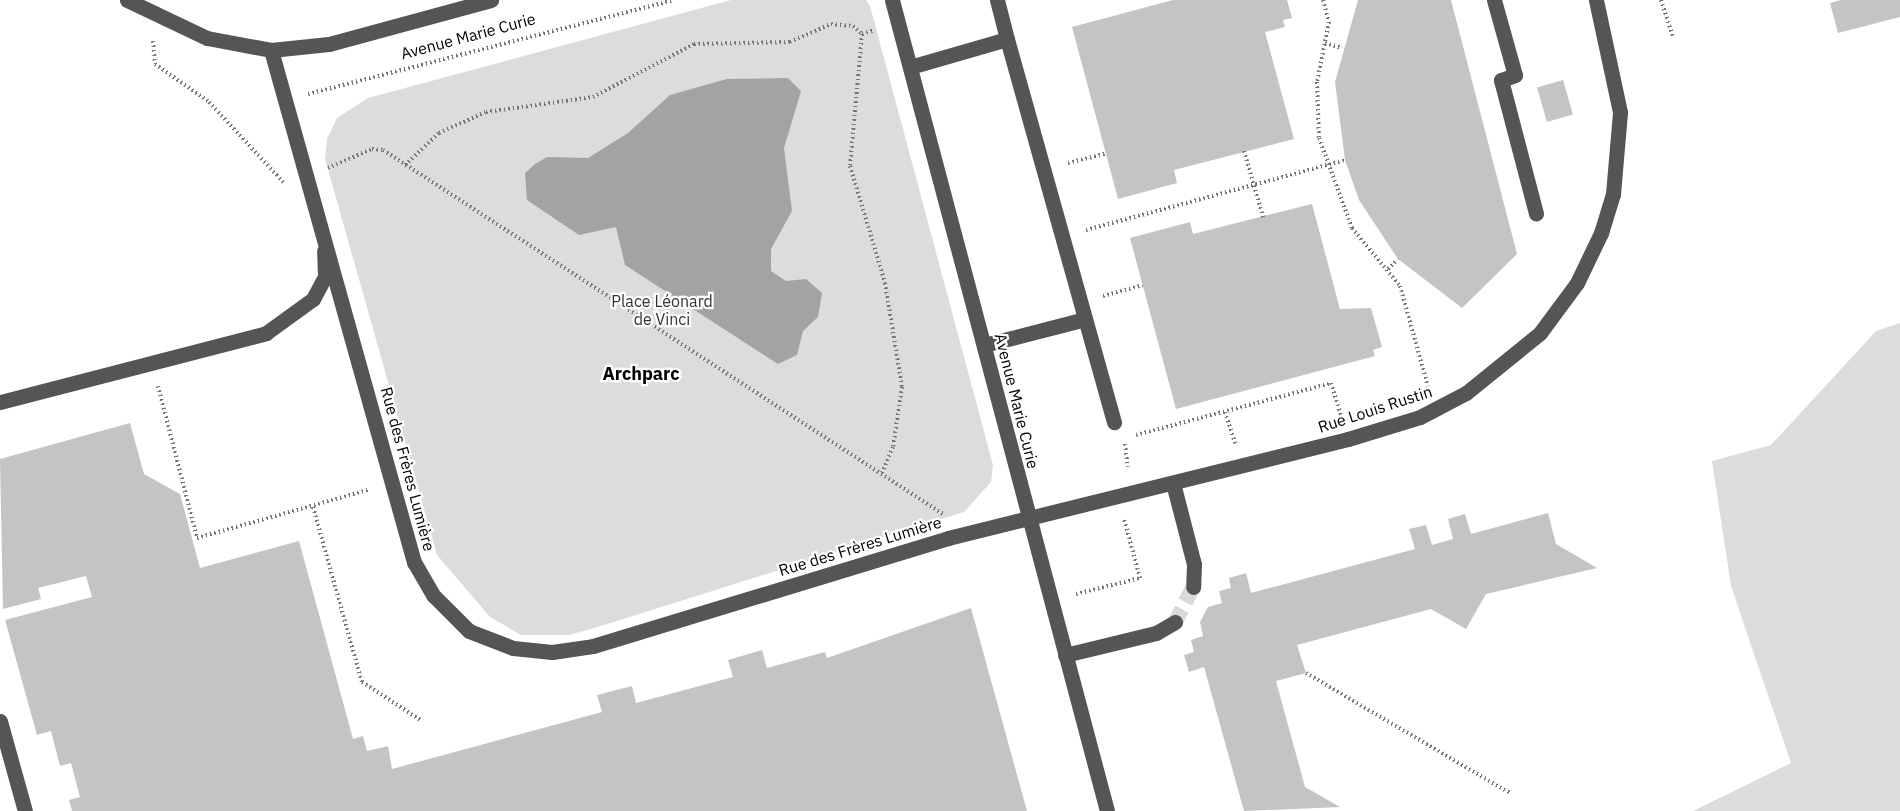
<!DOCTYPE html>
<meta charset="utf-8">
<style>
body{margin:0}
#map{position:relative;width:1900px;height:811px;overflow:hidden;background:#fff;font-family:"IBM Plex Sans",sans-serif}
div>[style]{position:absolute}
[style*='--x']{left:calc(var(--x)*1px);top:calc(var(--y)*1px);width:calc(var(--w)*1px);rotate:calc(var(--a)*1deg)}
.green>*{inset:0;background:#dcdcdc}
.water>*{inset:0;background:#a3a3a3}
.building>*{inset:0;background:#c4c4c4;transform-origin:0 0}
.minor-tunnel>*{height:15px;margin-top:-7.5px;transform-origin:0;background:repeating-linear-gradient(90deg,#d9d9d9 0 15px,transparent 0 23px)}
.path>*{height:4px;margin-top:-2px;transform-origin:0;background:repeating-linear-gradient(90deg,#777 0 1.5px,transparent 0 4.5px)}
.minor>*{height:15px;margin:-7.5px;padding:0 7.5px;transform-origin:7.5px;border-radius:7.5px;background:#555}
span{translate:-50% -50%;white-space:nowrap;text-align:center;line-height:1.15;-webkit-text-stroke:4.5px #fff;paint-order:stroke}
.street-label{font-size:16px;color:#000}
.park-label{font-size:16px;color:#333}
.neighbourhood-label{font-size:18px;color:#000;font-weight:700}
</style>
<div id="map">
<div class="green">
<div style="clip-path:polygon(731px 0,866px 0,870px 6px,993px 465px,991px 482px,964px 512px,601px 626px,569px 635px,521px 635px,490px 617px,437px 555px,325px 159px,327px 139px,337px 118px,368px 98px)"></div>
<div style="clip-path:polygon(1900px 323px,1900px 811px,1693px 811px,1791px 763px,1731px 586px,1712px 461px,1771px 445px,1876px 331px)"></div>
</div>
<div class="water">
<div style="clip-path:polygon(788px 78px,801px 91px,784px 148px,792px 211px,771px 249px,771px 271px,786px 281px,806px 279px,822px 293px,818px 317px,803px 331px,797px 355px,778px 364px,625px 265px,616px 227px,579px 235px,527px 200px,525px 173px,535px 164px,547px 157px,588px 158px,628px 133px,670px 95px,727px 79px)"></div>
</div>
<div class="building">
<div style="clip-path:polygon(1173px 0,1287px 0,1292px 18px,1283px 20px,1285px 27px,1265px 32px,1294px 139px,1174px 170px,1177px 183px,1118px 199px,1072px 27px)"></div>
<div style="clip-path:polygon(1358px 0,1451px 0,1517px 254px,1462px 308px,1398px 259px,1359px 200px,1345px 160px,1335px 82px)"></div>
<div style="clip-path:polygon(1841px 0,1900px 0,1900px 17px,1838px 33px,1830px 3px)"></div>
<div style="left:1563px;top:80px;width:36px;height:27px;rotate:74deg"></div>
<div style="clip-path:polygon(1312px 204px,1340px 309px,1371px 308px,1382px 347px,1373px 350px,1375px 356px,1176px 409px,1130px 238px,1190px 222px,1193px 234px)"></div>
<div style="clip-path:polygon(130px 423px,144px 474px,180px 494px,200px 568px,299px 541px,353px 739px,363px 736px,367px 751px,388px 746px,392px 769px,602px 712px,597px 695px,632px 686px,636px 703px,733px 677px,728px 660px,762px 650px,767px 668px,825px 652px,827px 658px,971px 608px,1027px 811px,72px 811px,69px 800px,80px 797px,71px 763px,60px 766px,51px 731px,37px 735px,5px 620px,92px 597px,86px 576px,38px 588px,41px 599px,3px 609px,0 459px)"></div>
<div style="clip-path:polygon(1548px 513px,1556px 544px,1597px 568px,1486px 594px,1466px 629px,1431px 609px,1297px 645px,1306px 673px,1276px 681px,1305px 787px,1340px 807px,1244px 811px,1204px 667px,1189px 672px,1184px 655px,1194px 652px,1191px 640px,1203px 636px,1200px 622px,1208px 607px,1222px 603px,1219px 591px,1231px 588px,1229px 578px,1246px 573px,1251px 593px,1415px 549px,1409px 529px,1426px 525px,1432px 545px,1453px 539px,1448px 519px,1465px 514px,1471px 534px)"></div>
</div>
<div class="minor-tunnel">
<div style="--x:1175;--y:622;--w:39;--a:-63"></div>
</div>
<div class="path">
<div style="--x:1323;--y:0;--w:23;--a:75"></div>
<div style="--x:1329;--y:22;--w:61;--a:101.3"></div>
<div style="--x:1317;--y:82;--w:56;--a:88"></div>
<div style="--x:1319;--y:138;--w:96;--a:69.9"></div>
<div style="--x:1352;--y:228;--w:75;--a:50.4"></div>
<div style="--x:1400;--y:286;--w:104;--a:74.4"></div>
<div style="--x:1661;--y:0;--w:38;--a:72"></div>
<div style="--x:862;--y:34;--w:133;--a:95.2"></div>
<div style="--x:850;--y:166;--w:122;--a:73.3"></div>
<div style="--x:885;--y:283;--w:105;--a:80.7"></div>
<div style="--x:902;--y:387;--w:61;--a:98.5"></div>
<div style="--x:893;--y:447;--w:28;--a:113"></div>
<div style="--x:153;--y:41;--w:23;--a:85"></div>
<div style="--x:155;--y:64;--w:66;--a:35.1"></div>
<div style="--x:209;--y:102;--w:112;--a:47.2"></div>
<div style="--x:1325;--y:43;--w:18;--a:16"></div>
<div style="--x:308;--y:94;--w:377;--a:-14.4"></div>
<div style="--x:1244;--y:151;--w:69;--a:73.9"></div>
<div style="--x:1068;--y:163;--w:38;--a:-14"></div>
<div style="--x:405;--y:165;--w:47;--a:-43.3"></div>
<div style="--x:439;--y:133;--w:51;--a:-24.1"></div>
<div style="--x:486;--y:112;--w:108;--a:-8"></div>
<div style="--x:593;--y:97;--w:114;--a:-27.7"></div>
<div style="--x:694;--y:44;--w:96;--a:-1.2"></div>
<div style="--x:790;--y:42;--w:45;--a:-23.7"></div>
<div style="--x:831;--y:24;--w:22;--a:5"></div>
<div style="--x:853;--y:26;--w:12;--a:42"></div>
<div style="--x:862;--y:34;--w:13;--a:-18"></div>
<div style="--x:328;--y:168;--w:48;--a:-23.4"></div>
<div style="--x:372;--y:149;--w:11;--a:5"></div>
<div style="--x:383;--y:150;--w:668;--a:33.02"></div>
<div style="--x:1086;--y:230;--w:268;--a:-15.1"></div>
<div style="--x:1388;--y:269;--w:14;--a:-45"></div>
<div style="--x:1103;--y:296;--w:41;--a:-15.4"></div>
<div style="--x:158;--y:386;--w:157;--a:75.6"></div>
<div style="--x:197;--y:538;--w:178;--a:-15.7"></div>
<div style="--x:1225;--y:412;--w:33;--a:72"></div>
<div style="--x:1136;--y:435;--w:202;--a:-14.9"></div>
<div style="--x:1331;--y:383;--w:34;--a:73"></div>
<div style="--x:1125;--y:444;--w:23;--a:83"></div>
<div style="--x:313;--y:507;--w:182;--a:74.4"></div>
<div style="--x:362;--y:682;--w:72;--a:33"></div>
<div style="--x:1076;--y:594;--w:66;--a:-14"></div>
<div style="--x:1140;--y:578;--w:61;--a:-105.2"></div>
<div style="--x:1306;--y:673;--w:237;--a:30.5"></div>
</div>
<div class="minor">
<div style="--x:127;--y:0;--w:89;--a:25.4"></div>
<div style="--x:207;--y:38;--w:65;--a:10.6"></div>
<div style="--x:271;--y:50;--w:58;--a:-5.9"></div>
<div style="--x:329;--y:44;--w:168;--a:-15.2"></div>
<div style="--x:892;--y:0;--w:839;--a:75.15"></div>
<div style="--x:997;--y:0;--w:40;--a:75.6"></div>
<div style="--x:1494;--y:0;--w:78;--a:74.4"></div>
<div style="--x:1515;--y:75;--w:15;--a:160"></div>
<div style="--x:1501;--y:80;--w:138;--a:75.3"></div>
<div style="--x:271;--y:50;--w:532;--a:74.4"></div>
<div style="--x:414;--y:562;--w:39;--a:60"></div>
<div style="--x:434;--y:596;--w:49;--a:45"></div>
<div style="--x:469;--y:631;--w:47;--a:21.1"></div>
<div style="--x:513;--y:648;--w:39;--a:6"></div>
<div style="--x:552;--y:652;--w:41;--a:-8.3"></div>
<div style="--x:593;--y:646;--w:371;--a:-16.9"></div>
<div style="--x:948;--y:538;--w:412;--a:-13.9"></div>
<div style="--x:1348;--y:439;--w:75;--a:-17"></div>
<div style="--x:1420;--y:417;--w:52;--a:-27.6"></div>
<div style="--x:1466;--y:393;--w:95;--a:-39"></div>
<div style="--x:1540;--y:333;--w:62;--a:-53.5"></div>
<div style="--x:1577;--y:283;--w:55;--a:-64.4"></div>
<div style="--x:1601;--y:233;--w:41;--a:-72.9"></div>
<div style="--x:1613;--y:194;--w:82;--a:-85.1"></div>
<div style="--x:1620;--y:112;--w:115;--a:-102.1"></div>
<div style="--x:910;--y:67;--w:101;--a:-16.1"></div>
<div style="--x:1007;--y:39;--w:398;--a:74.4"></div>
<div style="--x:984;--y:345;--w:104;--a:-14.4"></div>
<div style="--x:0;--y:402;--w:275;--a:-14.5"></div>
<div style="--x:266;--y:333;--w:58;--a:-35.9"></div>
<div style="--x:313;--y:299;--w:26;--a:-62"></div>
<div style="--x:325;--y:276;--w:25;--a:-92"></div>
<div style="--x:1173;--y:483;--w:84;--a:75.5"></div>
<div style="--x:1194;--y:564;--w:23;--a:92"></div>
<div style="--x:1065;--y:655;--w:94;--a:-13.6"></div>
<div style="--x:1156;--y:633;--w:22;--a:-30"></div>
<div style="--x:0;--y:721;--w:93;--a:74.5"></div>
</div>
<div class="street-label">
<span style="left:468px;top:36px;rotate:-15deg">Avenue Marie Curie</span>
<span style="left:1017px;top:401px;rotate:76deg">Avenue Marie Curie</span>
<span style="left:1375px;top:409px;rotate:-18deg">Rue Louis Rustin</span>
<span style="left:408px;top:469px;rotate:75deg">Rue des Frères Lumière</span>
<span style="left:860px;top:546px;rotate:-17deg">Rue des Frères Lumière</span>
</div>
<div class="park-label">
<span style="left:662px;top:310px">Place Léonard<br>de Vinci</span>
</div>
<div class="neighbourhood-label">
<span style="left:641px;top:374px">Archparc</span>
</div>
</div>
